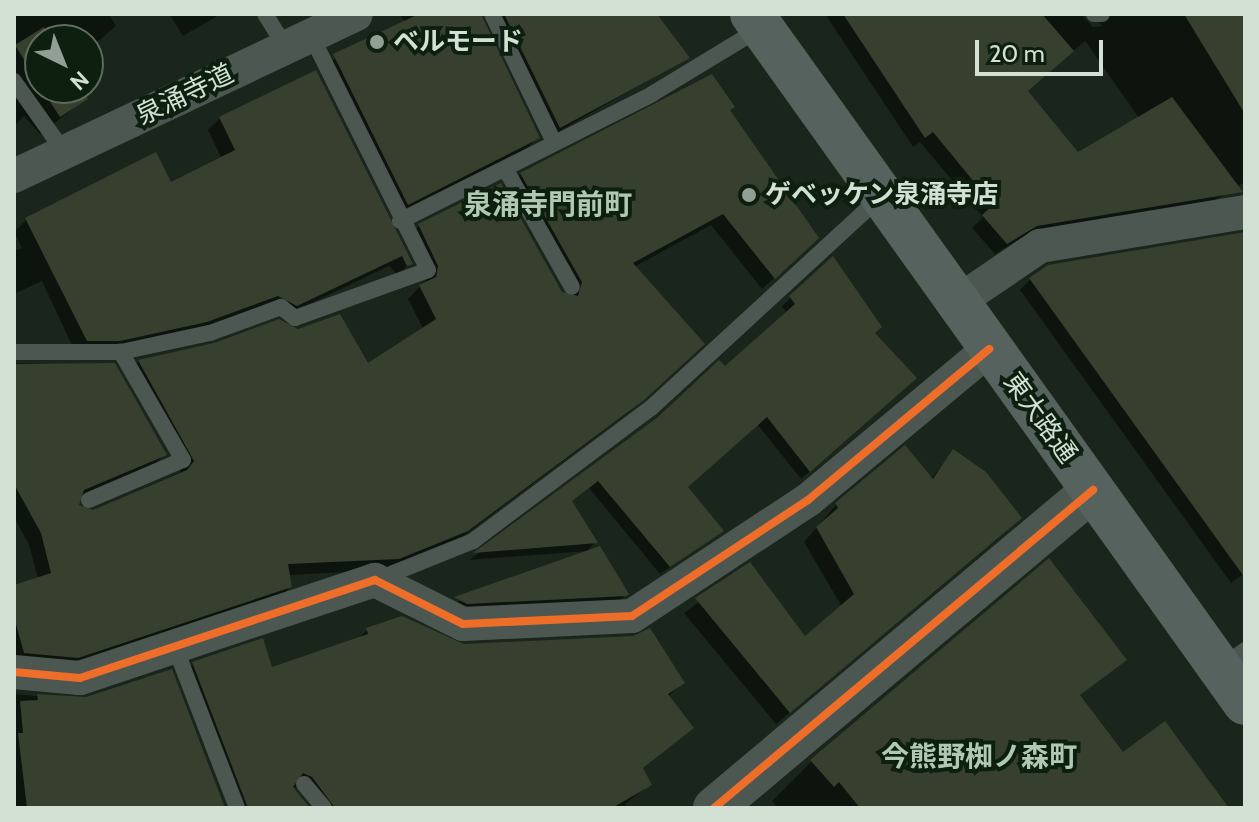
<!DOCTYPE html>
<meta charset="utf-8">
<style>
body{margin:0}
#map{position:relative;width:1259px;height:822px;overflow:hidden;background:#1a261c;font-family:Cabin,"Noto Sans JP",sans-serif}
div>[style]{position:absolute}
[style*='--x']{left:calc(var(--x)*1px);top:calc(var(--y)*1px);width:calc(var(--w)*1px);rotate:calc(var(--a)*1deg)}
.shadow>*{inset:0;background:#0007}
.building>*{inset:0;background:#37402e}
.service>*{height:16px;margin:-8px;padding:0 8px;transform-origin:8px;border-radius:8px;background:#4c5752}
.minor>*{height:34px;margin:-17px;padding:0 17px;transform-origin:17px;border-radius:17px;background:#4c5752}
.tertiary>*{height:42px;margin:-21px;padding:0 21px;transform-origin:21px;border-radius:21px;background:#4c5752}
.secondary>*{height:44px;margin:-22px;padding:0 22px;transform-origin:22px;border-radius:22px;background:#56625d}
.cycleway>*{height:8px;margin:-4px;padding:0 4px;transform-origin:4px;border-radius:4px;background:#ee6e29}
.dots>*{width:22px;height:22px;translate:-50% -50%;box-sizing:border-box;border:4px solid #0d2010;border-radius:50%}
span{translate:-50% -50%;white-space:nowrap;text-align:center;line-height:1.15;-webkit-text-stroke:8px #0d2010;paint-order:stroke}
.poi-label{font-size:26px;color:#d3e0d4;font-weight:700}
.left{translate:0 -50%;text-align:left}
.street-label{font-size:26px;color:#d3e0d4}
.neighbourhood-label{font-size:28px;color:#b1c9b3;font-weight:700}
.frame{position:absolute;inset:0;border:16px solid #d3e0d4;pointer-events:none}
.north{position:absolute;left:24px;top:24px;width:80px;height:80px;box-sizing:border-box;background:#0d2010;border:2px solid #5c6d5e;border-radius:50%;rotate:137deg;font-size:22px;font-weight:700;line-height:32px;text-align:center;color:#d3e0d4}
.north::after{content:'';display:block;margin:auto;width:28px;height:36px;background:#929f94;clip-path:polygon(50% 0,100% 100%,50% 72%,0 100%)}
.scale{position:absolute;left:975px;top:40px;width:128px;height:36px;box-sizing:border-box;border:4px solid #d3e0d4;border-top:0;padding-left:10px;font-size:24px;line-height:28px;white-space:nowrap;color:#d3e0d4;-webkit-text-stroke:6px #0d2010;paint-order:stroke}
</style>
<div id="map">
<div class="shadow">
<div style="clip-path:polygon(14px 14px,109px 14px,116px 26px,88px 50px,88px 40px,40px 40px,40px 88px,79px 88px,86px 99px,40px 134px,24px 116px,14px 126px)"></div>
<div style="clip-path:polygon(169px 14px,221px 14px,183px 36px)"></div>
<div style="clip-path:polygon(400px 14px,654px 14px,687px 58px,549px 137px,492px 19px,481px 15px,537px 138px,527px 148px,397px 213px,324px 65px,404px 21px)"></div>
<div style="clip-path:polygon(evenodd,825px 14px,1086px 14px,1081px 14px,1093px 27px,1102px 26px,1091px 14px,1245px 14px,1245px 182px,1201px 208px,1023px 237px,995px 254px,972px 228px,983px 217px,920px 142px,913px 147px,825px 14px,1085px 41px,1139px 118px,1078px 155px,1026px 92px,1085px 41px)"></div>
<div style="clip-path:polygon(315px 73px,410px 263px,398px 275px,389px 266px,284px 316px,265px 307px,193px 334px,75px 352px,42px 281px,14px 294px,14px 251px,22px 248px,14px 232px,26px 220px,170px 184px,222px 159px,208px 130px,220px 118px)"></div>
<div style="clip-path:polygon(728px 110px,805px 250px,762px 289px,711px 225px,634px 267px,690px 355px,630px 411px,454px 543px,386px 570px,289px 575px,292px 585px,281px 597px,64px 669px,14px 666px,14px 586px,38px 579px,29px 545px,14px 517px,14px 363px,113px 365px,165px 454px,153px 466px,79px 498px,76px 504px,87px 513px,181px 472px,127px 373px,139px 361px,368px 366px,423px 328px,408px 299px,427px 279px,407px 238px,419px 226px,500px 185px,561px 294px,572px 297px,510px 186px,521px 174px)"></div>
<div style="clip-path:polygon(1245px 235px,1245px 573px,1231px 583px,1020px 290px,1030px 280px)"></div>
<div style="clip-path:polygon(832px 259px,906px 387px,801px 479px,757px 424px,686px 487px,721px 531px,660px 574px,589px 488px,570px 502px,595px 542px,587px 551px,469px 560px,725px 369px,787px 314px,782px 306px)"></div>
<div style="clip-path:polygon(954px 452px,1007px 531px,776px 724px,684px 613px,749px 565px,805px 639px,842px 607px,804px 542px,836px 505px,931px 479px)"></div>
<div style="clip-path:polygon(599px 548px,627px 594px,619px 601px,459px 610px,449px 605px)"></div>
<div style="clip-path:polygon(367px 630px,682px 683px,668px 697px,692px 728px,641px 770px,650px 785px,625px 804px,628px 808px,315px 808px,300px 788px,293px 787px,307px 808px,233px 808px,182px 675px,194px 663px,271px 670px,357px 640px)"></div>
<div style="clip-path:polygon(1124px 659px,1079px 696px,1123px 755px,1227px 808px,778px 808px,772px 801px,822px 751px)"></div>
<div style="clip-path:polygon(14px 694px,79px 700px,223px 808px,14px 808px)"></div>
</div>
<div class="building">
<div style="clip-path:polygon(419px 14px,481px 14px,540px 138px,408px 205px,333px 54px)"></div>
<div style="clip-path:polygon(504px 14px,657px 14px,690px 58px,560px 128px)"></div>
<div style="clip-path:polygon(843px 14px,1042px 14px,1074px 51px,1028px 91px,1078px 152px,1172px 97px,1243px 192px,1037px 226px,1007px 244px,982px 215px,993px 205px,933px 132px,925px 138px)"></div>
<div style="clip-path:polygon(1184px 14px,1245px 14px,1245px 114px)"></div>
<div style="clip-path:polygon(44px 27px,52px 40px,40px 40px,40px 86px,15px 45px)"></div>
<div style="clip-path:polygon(316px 70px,413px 264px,407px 266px,402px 256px,297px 306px,278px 296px,207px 322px,120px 341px,87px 341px,25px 218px,156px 152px,171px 182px,235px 150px,219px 117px)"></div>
<div style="clip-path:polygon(712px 74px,735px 107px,730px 110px,819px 238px,775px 279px,723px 214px,633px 263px,705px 344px,644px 400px,468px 531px,399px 559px,288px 564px,292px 587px,78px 658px,24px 653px,14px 617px,14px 585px,51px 573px,41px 533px,14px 484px,14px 364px,115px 363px,167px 455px,84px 490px,79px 505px,93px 510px,187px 470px,194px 461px,138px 360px,214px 343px,279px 319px,298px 329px,340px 314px,368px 363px,436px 319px,419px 285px,436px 277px,438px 266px,418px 224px,501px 183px,562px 292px,578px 296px,582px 282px,520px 173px)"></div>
<div style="clip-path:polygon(41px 88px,81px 88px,88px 99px,60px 117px)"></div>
<div style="clip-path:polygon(1245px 232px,1245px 578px,1029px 278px,1048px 265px)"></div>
<div style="clip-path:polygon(833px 256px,882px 327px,875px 333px,917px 378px,810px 472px,767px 417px,688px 487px,724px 531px,670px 567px,598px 481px,572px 501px,598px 543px,473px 553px,658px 417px,719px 360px,725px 366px,795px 304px,789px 296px)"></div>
<div style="clip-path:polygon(905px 445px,933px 479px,953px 449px,986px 472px,1022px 518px,790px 713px,695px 598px,750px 562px,805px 636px,854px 594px,816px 527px,838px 508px,835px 503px)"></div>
<div style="clip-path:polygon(600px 546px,629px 594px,626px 596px,467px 604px,454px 597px)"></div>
<div style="clip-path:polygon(1049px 558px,1127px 660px,1080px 695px,1123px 752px,1165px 721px,1229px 808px,860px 808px,839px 782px,834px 787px,810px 760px)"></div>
<div style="clip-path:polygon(402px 616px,464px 644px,633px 636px,650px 628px,685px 683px,668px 694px,694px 728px,643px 768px,652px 785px,612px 808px,335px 808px,312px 777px,303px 773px,293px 787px,310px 808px,248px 808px,192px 662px,263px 638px,272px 667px,368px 634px,366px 628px)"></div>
<div style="clip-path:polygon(172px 669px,225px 808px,27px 808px,18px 733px,23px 733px,20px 701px,38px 700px,37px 694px,86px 697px)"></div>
</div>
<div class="service">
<div style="--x:265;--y:14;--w:40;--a:58"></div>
<div style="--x:492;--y:14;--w:140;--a:64.2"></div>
<div style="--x:1094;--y:14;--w:8;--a:0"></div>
<div style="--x:14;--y:81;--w:88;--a:54.7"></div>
<div style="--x:506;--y:170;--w:134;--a:60.6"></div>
<div style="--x:400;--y:221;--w:282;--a:-26.7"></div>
<div style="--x:652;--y:94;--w:127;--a:-31.2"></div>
<div style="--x:14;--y:352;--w:107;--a:0"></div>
<div style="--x:121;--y:352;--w:91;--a:-12.1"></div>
<div style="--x:210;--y:333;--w:76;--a:-20.1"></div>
<div style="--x:281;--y:307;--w:18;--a:38"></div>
<div style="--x:295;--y:318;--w:141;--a:-19.8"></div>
<div style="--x:428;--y:270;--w:263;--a:-116.5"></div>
<div style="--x:89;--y:500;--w:102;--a:-23.1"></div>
<div style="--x:183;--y:460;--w:125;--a:-119.9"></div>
<div style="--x:376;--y:580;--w:105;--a:-21.9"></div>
<div style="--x:473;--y:541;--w:222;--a:-36.8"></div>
<div style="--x:651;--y:408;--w:310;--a:-42.6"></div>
<div style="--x:175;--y:647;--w:173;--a:68.9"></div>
<div style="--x:1221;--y:667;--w:29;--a:-35"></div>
<div style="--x:304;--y:784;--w:31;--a:50"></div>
</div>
<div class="minor">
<div style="--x:14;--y:176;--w:378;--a:-25.3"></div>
<div style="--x:956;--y:303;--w:102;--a:-34.2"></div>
<div style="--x:1040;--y:246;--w:208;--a:-9.4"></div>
<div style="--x:14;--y:672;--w:66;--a:5.2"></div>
<div style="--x:80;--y:678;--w:311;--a:-18.4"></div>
<div style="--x:375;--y:580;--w:98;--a:26.6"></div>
<div style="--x:463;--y:624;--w:169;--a:-2.7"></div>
<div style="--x:632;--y:616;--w:211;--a:-33.4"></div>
<div style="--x:808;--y:500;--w:236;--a:-39.8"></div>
</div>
<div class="tertiary">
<div style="--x:714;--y:808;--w:495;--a:-40"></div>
</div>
<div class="secondary">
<div style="--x:752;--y:14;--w:847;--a:54.42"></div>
</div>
<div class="cycleway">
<div style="--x:14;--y:672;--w:66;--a:5.2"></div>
<div style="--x:80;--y:678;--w:311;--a:-18.4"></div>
<div style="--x:375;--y:580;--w:98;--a:26.6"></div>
<div style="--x:463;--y:624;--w:169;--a:-2.7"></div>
<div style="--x:632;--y:616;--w:211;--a:-33.4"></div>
<div style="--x:808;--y:500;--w:236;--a:-39.8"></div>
<div style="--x:714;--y:808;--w:495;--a:-40"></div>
</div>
<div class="dots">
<div style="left:377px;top:42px;background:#929f94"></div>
<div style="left:749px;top:195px;background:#929f94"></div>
</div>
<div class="poi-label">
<span class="left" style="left:393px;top:42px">ベルモード</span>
<span class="left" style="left:765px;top:195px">ゲベッケン泉涌寺店</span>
</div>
<div class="street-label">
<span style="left:185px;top:95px;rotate:-26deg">泉涌寺道</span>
<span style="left:1040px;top:418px;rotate:54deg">東大路通</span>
</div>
<div class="neighbourhood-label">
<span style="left:548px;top:204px">泉涌寺門前町</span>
<span style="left:979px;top:756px">今熊野椥ノ森町</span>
</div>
<div class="frame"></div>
<div class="north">N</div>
<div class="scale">20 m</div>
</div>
